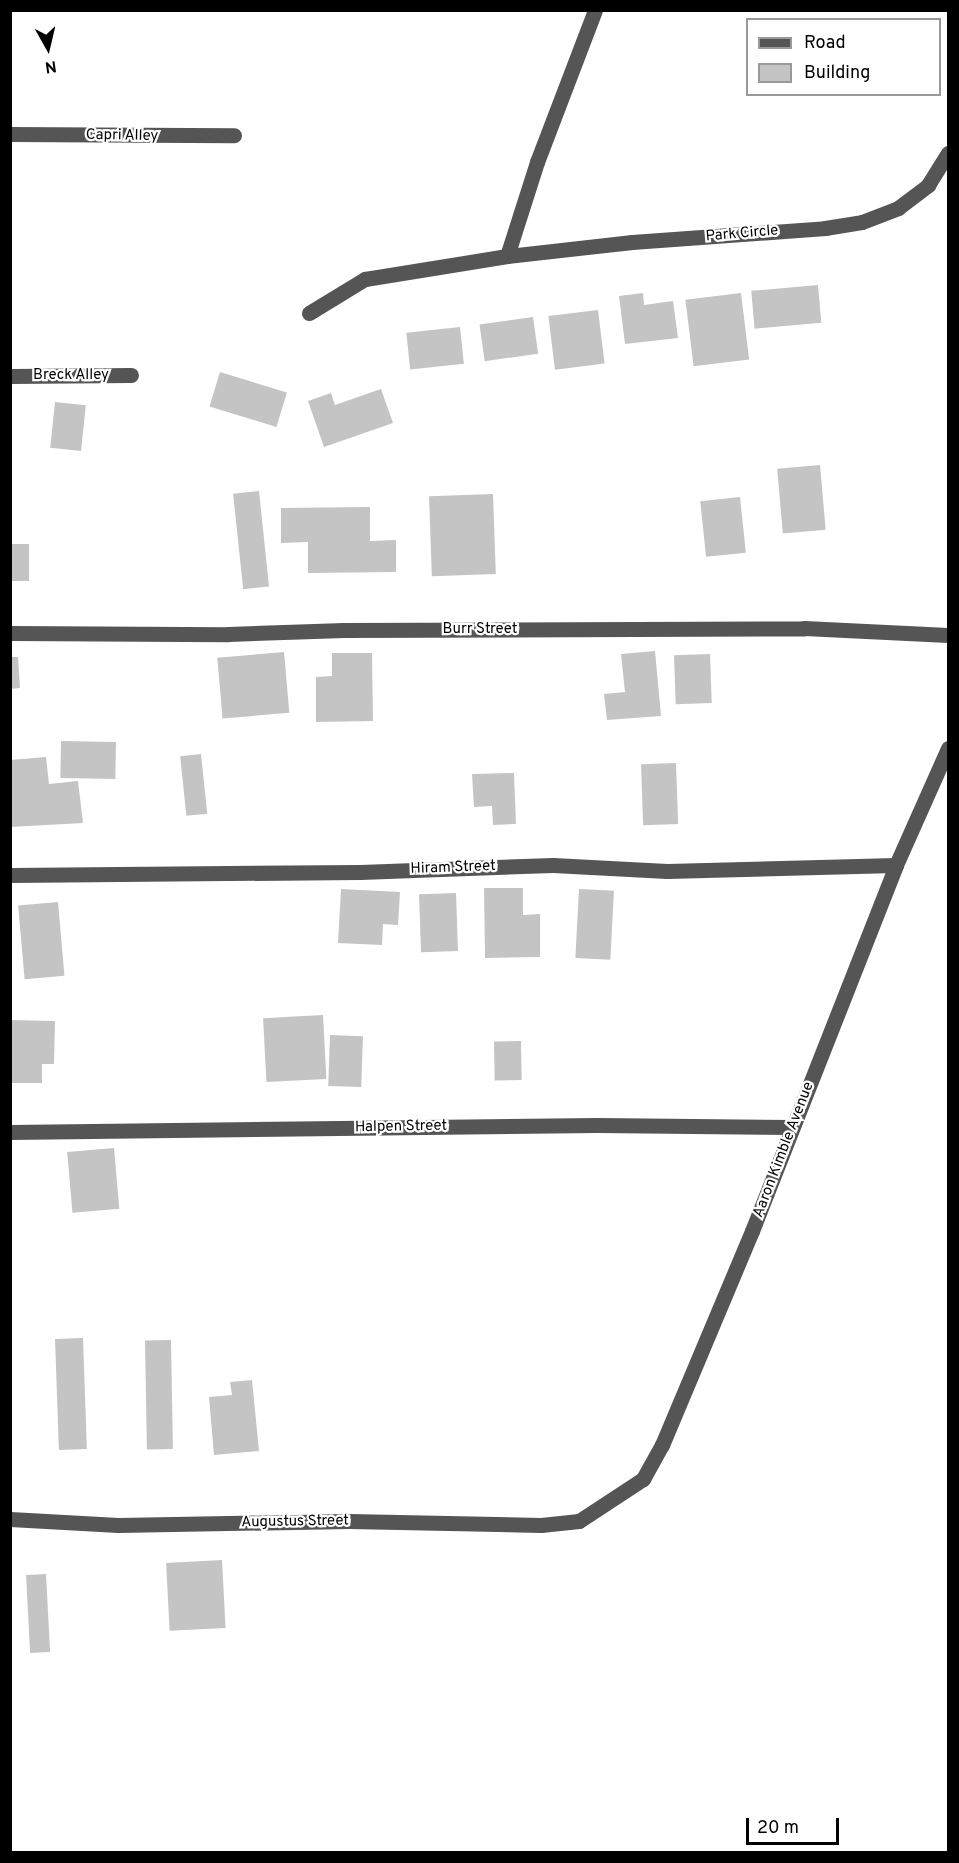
<!DOCTYPE html>
<style>
body{margin:0}
#map{position:relative;width:959px;height:1863px;overflow:hidden;background:#fff;font-family:Overpass,sans-serif}
div>[style]{position:absolute}
[style*='--x']{left:calc(var(--x)*1px);top:calc(var(--y)*1px);width:calc(var(--w)*1px);rotate:calc(var(--a)*1deg)}
.building>*{inset:0;background:#c4c4c4;transform-origin:0 0}
.minor>*{height:15px;margin:-7.5px;padding:0 7.5px;transform-origin:7.5px;border-radius:7.5px;background:#555}
span{translate:-50% -50%;white-space:nowrap;text-align:center;line-height:1.15;-webkit-text-stroke:4.5px #fff;paint-order:stroke}
.street-label{font-size:15px;color:#000}
.frame{position:absolute;inset:0;border:12px solid #000;pointer-events:none}
.legend{position:absolute;left:746px;top:18px;width:195px;height:78px;box-sizing:border-box;background:#fff;border:2px solid #999;margin:0;padding:8px 10px;list-style:none;font-size:18px;color:#000}
.legend li{display:flex;align-items:center;gap:12px;height:30px}
.legend b{width:30px;border:2px solid #999}
.north{position:absolute;left:18px;top:18px;width:60px;height:60px;-webkit-text-stroke:4px #fff;paint-order:stroke;rotate:172deg;font-size:16px;font-weight:700;line-height:24px;text-align:center;color:#000}
.north::after{content:'';display:block;margin:auto;width:21px;height:27px;background:#000;clip-path:polygon(50% 0,100% 100%,50% 72%,0 100%)}
.scale{position:absolute;left:746px;top:1818px;width:93px;height:27px;box-sizing:border-box;border:3px solid #000;border-top:0;padding-left:8px;font-size:18px;line-height:21px;white-space:nowrap;color:#000;-webkit-text-stroke:4px #fff;paint-order:stroke}
</style>
<div id="map">
<div class="building">
<div style="left:818px;top:285px;width:38px;height:67px;rotate:85deg"></div>
<div style="clip-path:polygon(643px 293px,644px 305px,673px 301px,678px 338px,625px 344px,619px 296px)"></div>
<div style="left:741px;top:293px;width:67px;height:56px;rotate:83deg"></div>
<div style="left:598px;top:310px;width:54px;height:50px;rotate:83deg"></div>
<div style="left:533px;top:317px;width:37px;height:54px;rotate:82deg"></div>
<div style="left:460px;top:327px;width:37px;height:54px;rotate:84deg"></div>
<div style="left:220px;top:372px;width:70px;height:36px;rotate:17deg"></div>
<div style="clip-path:polygon(381px 389px,393px 423px,324px 447px,308px 401px,331px 393px,335px 405px)"></div>
<div style="left:55px;top:402px;width:31px;height:46px;rotate:6deg"></div>
<div style="left:820px;top:465px;width:65px;height:43px;rotate:85deg"></div>
<div style="left:259px;top:491px;width:96px;height:26px;rotate:84deg"></div>
<div style="left:493px;top:494px;width:80px;height:64px;rotate:88deg"></div>
<div style="left:740px;top:497px;width:56px;height:40px;rotate:84deg"></div>
<div style="clip-path:polygon(370px 507px,370px 541px,396px 540px,396px 572px,308px 573px,308px 542px,281px 543px,281px 508px)"></div>
<div style="left:10px;top:544px;width:19px;height:37px"></div>
<div style="clip-path:polygon(655px 651px,661px 716px,607px 720px,604px 694px,625px 692px,621px 654px)"></div>
<div style="left:284px;top:652px;width:61px;height:67px;rotate:85deg"></div>
<div style="clip-path:polygon(332px 653px,372px 653px,373px 721px,316px 722px,316px 677px,332px 676px)"></div>
<div style="left:710px;top:654px;width:49px;height:36px;rotate:88deg"></div>
<div style="clip-path:polygon(10px 657px,18px 657px,20px 688px,10px 689px)"></div>
<div style="left:61px;top:741px;width:55px;height:37px;rotate:1deg"></div>
<div style="left:201px;top:754px;width:60px;height:21px;rotate:84deg"></div>
<div style="clip-path:polygon(46px 757px,49px 784px,78px 781px,83px 823px,10px 827px,10px 760px)"></div>
<div style="left:676px;top:763px;width:61px;height:35px;rotate:88deg"></div>
<div style="clip-path:polygon(514px 773px,516px 824px,493px 825px,492px 806px,474px 807px,472px 774px)"></div>
<div style="clip-path:polygon(484px 888px,523px 888px,523px 915px,540px 914px,540px 957px,485px 958px)"></div>
<div style="clip-path:polygon(341px 889px,400px 892px,398px 925px,383px 924px,382px 945px,338px 943px)"></div>
<div style="left:579px;top:889px;width:35px;height:69px;rotate:3deg"></div>
<div style="left:456px;top:893px;width:58px;height:37px;rotate:88deg"></div>
<div style="left:58px;top:902px;width:74px;height:40px;rotate:85deg"></div>
<div style="left:323px;top:1015px;width:64px;height:60px;rotate:87deg"></div>
<div style="clip-path:polygon(10px 1020px,55px 1021px,54px 1064px,42px 1064px,42px 1083px,10px 1083px)"></div>
<div style="left:330px;top:1035px;width:33px;height:51px;rotate:2deg"></div>
<div style="left:521px;top:1041px;width:39px;height:27px;rotate:89deg"></div>
<div style="left:114px;top:1148px;width:61px;height:47px;rotate:85deg"></div>
<div style="left:83px;top:1338px;width:111px;height:28px;rotate:88deg"></div>
<div style="left:171px;top:1340px;width:109px;height:26px;rotate:89deg"></div>
<div style="clip-path:polygon(252px 1380px,259px 1451px,214px 1455px,209px 1397px,232px 1395px,230px 1382px)"></div>
<div style="left:222px;top:1560px;width:68px;height:56px;rotate:87deg"></div>
<div style="left:46px;top:1574px;width:78px;height:20px;rotate:87deg"></div>
</div>
<div class="minor">
<div style="--x:10;--y:134;--w:224;--a:0.3"></div>
<div style="--x:507;--y:256;--w:99;--a:-72.3"></div>
<div style="--x:537;--y:162;--w:163;--a:-69.1"></div>
<div style="--x:309;--y:313;--w:66;--a:-31.3"></div>
<div style="--x:365;--y:279;--w:144;--a:-9.2"></div>
<div style="--x:507;--y:256;--w:126;--a:-6.4"></div>
<div style="--x:632;--y:242;--w:194;--a:-4.1"></div>
<div style="--x:825;--y:228;--w:37;--a:-9"></div>
<div style="--x:862;--y:222;--w:39;--a:-21"></div>
<div style="--x:898;--y:208;--w:38;--a:-37"></div>
<div style="--x:928;--y:185;--w:38;--a:-58"></div>
<div style="--x:10;--y:376;--w:121;--a:-0.5"></div>
<div style="--x:10;--y:633;--w:218;--a:0.3"></div>
<div style="--x:228;--y:634;--w:116;--a:-2"></div>
<div style="--x:344;--y:630;--w:460;--a:-0.2"></div>
<div style="--x:804;--y:628;--w:144;--a:2.8"></div>
<div style="--x:10;--y:875;--w:350;--a:-0.5"></div>
<div style="--x:360;--y:872;--w:193;--a:-2.1"></div>
<div style="--x:553;--y:865;--w:114;--a:3"></div>
<div style="--x:667;--y:871;--w:229;--a:-1.5"></div>
<div style="--x:10;--y:1132;--w:587;--a:-0.68"></div>
<div style="--x:597;--y:1125;--w:195;--a:0.6"></div>
<div style="--x:10;--y:1519;--w:108;--a:3.2"></div>
<div style="--x:118;--y:1525;--w:231;--a:-1"></div>
<div style="--x:349;--y:1521;--w:192;--a:1.2"></div>
<div style="--x:541;--y:1525;--w:38;--a:-6"></div>
<div style="--x:579;--y:1521;--w:77;--a:-33.3"></div>
<div style="--x:643;--y:1479;--w:39;--a:-61"></div>
<div style="--x:662;--y:1445;--w:232;--a:-67.2"></div>
<div style="--x:752;--y:1231;--w:393;--a:-68.5"></div>
<div style="--x:896;--y:865;--w:128;--a:-66"></div>
</div>
<div class="street-label">
<span style="left:122px;top:136px;rotate:1deg">Capri Alley</span>
<span style="left:742px;top:234px;rotate:-5deg">Park Circle</span>
<span style="left:71px;top:376px">Breck Alley</span>
<span style="left:480px;top:630px">Burr Street</span>
<span style="left:453px;top:868px;rotate:-2deg">Hiram Street</span>
<span style="left:401px;top:1127px;rotate:-1deg">Halpen Street</span>
<span style="left:784px;top:1150px;rotate:-69deg">Aaron Kimble Avenue</span>
<span style="left:295px;top:1522px;rotate:-1deg">Augustus Street</span>
</div>
<div class="frame"></div>
<ul class="legend">
<li><b style="height:8px;background:#555"></b>Road</li>
<li><b style="height:16px;background:#c4c4c4"></b>Building</li>
</ul>
<div class="north">N</div>
<div class="scale">20 m</div>
</div>
